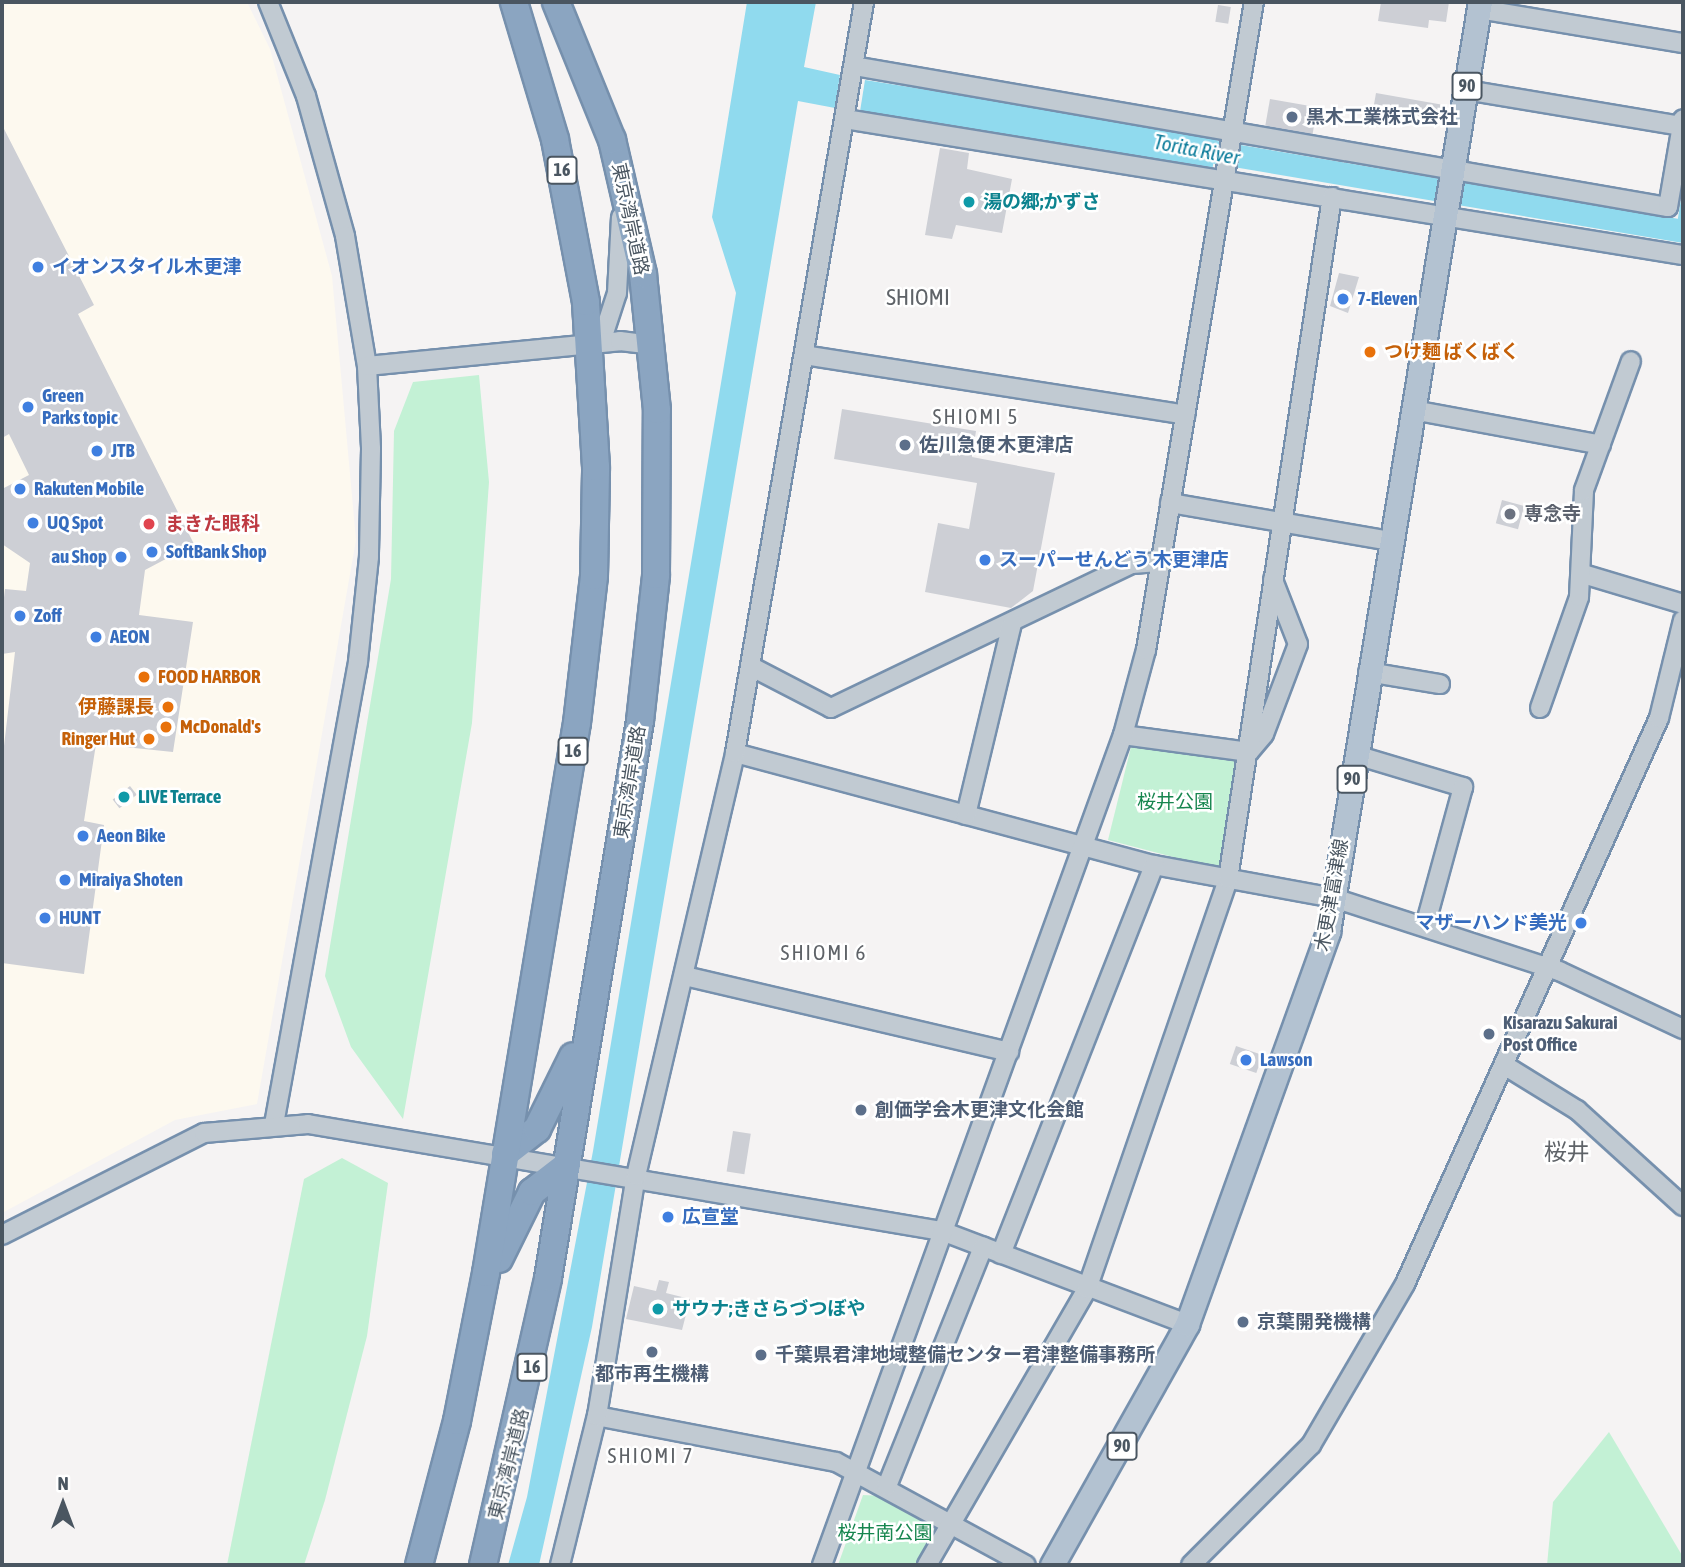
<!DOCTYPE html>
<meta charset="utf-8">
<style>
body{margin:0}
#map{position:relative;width:1685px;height:1567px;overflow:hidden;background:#f5f3f3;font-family:"Asap Condensed","Noto Sans JP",sans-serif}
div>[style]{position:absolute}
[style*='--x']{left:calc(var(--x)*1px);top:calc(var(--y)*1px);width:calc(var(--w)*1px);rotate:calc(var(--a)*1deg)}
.commercial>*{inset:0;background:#fdf9ef}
.green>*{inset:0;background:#c3f1d5}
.water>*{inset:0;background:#90daee;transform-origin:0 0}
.stream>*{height:3.5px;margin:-1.75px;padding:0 1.75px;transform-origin:1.75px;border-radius:1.75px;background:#90daee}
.river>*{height:23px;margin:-11.5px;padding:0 11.5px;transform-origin:11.5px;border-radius:11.5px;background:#90daee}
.building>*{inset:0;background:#cdcfd5;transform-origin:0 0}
.roads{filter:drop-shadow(2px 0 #7690ad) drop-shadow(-2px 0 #7690ad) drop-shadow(0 2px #7690ad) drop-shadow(0 -2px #7690ad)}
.minor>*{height:18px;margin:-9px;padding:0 9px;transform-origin:9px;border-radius:9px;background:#c1cad2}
.major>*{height:23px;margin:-11.5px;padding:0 11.5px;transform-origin:11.5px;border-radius:11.5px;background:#b3c2d1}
.highway>*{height:26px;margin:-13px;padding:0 13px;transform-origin:13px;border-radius:13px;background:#8ba5c1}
.dots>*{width:19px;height:19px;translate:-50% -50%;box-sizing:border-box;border:4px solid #fff;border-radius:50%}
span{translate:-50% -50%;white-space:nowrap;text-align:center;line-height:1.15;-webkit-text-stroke:5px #fff;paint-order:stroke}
.shield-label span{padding:2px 5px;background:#fff;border:2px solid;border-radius:5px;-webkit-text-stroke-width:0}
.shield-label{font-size:18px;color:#4a5661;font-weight:700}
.service-label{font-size:19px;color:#4e5e75;font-weight:700}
.left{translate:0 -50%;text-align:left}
.culture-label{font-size:19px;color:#0d838f;font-weight:700}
.street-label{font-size:19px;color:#4a5661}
.shop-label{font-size:19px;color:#366cbe;font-weight:700}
.right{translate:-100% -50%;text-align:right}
.food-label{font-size:19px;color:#c56008;font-weight:700}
.worship-label{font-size:19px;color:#5b616d;font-weight:700}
.health-label{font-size:19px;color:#be3a42;font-weight:700}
.park-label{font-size:19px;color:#17864f}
.water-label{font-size:21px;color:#0c7c9b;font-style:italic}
.neighbourhood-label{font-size:21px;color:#5f6368;letter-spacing:2px}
.quarter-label{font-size:23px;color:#5f6368}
.frame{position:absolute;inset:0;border:4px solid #4a5661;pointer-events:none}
.north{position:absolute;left:28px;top:1469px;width:70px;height:70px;-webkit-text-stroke:5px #fff;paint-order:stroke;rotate:0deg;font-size:19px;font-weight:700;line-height:28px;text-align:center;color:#4a5661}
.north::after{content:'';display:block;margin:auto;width:24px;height:32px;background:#4a5661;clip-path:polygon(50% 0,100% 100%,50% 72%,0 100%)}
</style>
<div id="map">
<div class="commercial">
<div style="clip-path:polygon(2px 2px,247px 2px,270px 49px,332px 276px,356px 540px,257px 1104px,175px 1120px,2px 1213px)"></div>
</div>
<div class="green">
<div style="clip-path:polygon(479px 375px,489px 482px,472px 723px,403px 1119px,351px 1047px,325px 976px,391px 579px,394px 431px,413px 382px)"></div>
<div style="clip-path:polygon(1133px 739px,1242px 753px,1223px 870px,1108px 840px)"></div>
<div style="clip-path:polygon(342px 1158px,388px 1183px,367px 1336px,325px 1500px,304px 1565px,227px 1565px,304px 1179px)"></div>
<div style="clip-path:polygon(1609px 1432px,1683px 1557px,1683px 1565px,1547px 1565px,1553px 1502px)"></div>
<div style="clip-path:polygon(863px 1495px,884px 1496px,936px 1526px,938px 1536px,921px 1565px,838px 1565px)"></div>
</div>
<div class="water">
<div style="clip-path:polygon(747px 2px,816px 2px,804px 67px,840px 75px,835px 108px,798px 101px,592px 1327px,539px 1565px,508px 1565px,527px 1497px,593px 1151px,736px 293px,712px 217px)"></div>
<div style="left:865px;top:80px;width:357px;height:32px;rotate:9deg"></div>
</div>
<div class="stream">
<div style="--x:1678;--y:231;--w:30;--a:-81"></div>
</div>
<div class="river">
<div style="--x:1186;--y:147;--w:504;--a:9.59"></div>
</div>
<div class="building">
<div style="clip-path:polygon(1381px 2px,1449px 2px,1446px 22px,1429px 20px,1428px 28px,1378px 21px)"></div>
<div style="left:1218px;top:5px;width:13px;height:17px;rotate:9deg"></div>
<div style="left:1376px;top:93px;width:66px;height:15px;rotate:10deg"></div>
<div style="left:1270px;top:99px;width:48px;height:27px;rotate:10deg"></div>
<div style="clip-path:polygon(2px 125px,94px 305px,78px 314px,194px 544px,145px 570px,139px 615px,193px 622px,173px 752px,96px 744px,84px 821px,104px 825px,84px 974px,2px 963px,2px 763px,15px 652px,2px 654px,2px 614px,5px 589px,26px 591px,30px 563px,2px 544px,2px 489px,29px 475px,9px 434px,2px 438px)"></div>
<div style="clip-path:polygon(940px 148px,969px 153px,967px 169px,1012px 179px,1002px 233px,956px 225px,952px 239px,925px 235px)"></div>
<div style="clip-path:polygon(1339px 273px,1359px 277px,1348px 313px,1330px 306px)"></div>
<div style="clip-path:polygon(842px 409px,976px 431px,972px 457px,1055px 473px,1033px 591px,1011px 608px,925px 592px,938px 523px,969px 529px,977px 483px,834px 459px)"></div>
<div style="left:1502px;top:500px;width:23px;height:24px;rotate:15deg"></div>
<div style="left:130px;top:786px;width:11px;height:22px;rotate:52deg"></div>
<div style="left:1236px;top:1046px;width:28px;height:19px;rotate:19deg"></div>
<div style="left:733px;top:1131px;width:18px;height:41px;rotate:9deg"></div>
<div style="clip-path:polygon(659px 1280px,669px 1282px,666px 1293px,690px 1299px,682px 1330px,626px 1319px,634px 1286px,656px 1291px)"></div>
</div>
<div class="roads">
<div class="minor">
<div style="--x:268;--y:2;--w:101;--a:68"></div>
<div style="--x:306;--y:96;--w:145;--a:74.4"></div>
<div style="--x:345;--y:236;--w:132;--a:80.4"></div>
<div style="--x:367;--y:366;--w:83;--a:87.2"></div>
<div style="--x:371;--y:449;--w:108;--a:91.1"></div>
<div style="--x:369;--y:557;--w:106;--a:96"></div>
<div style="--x:358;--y:662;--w:471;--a:100.3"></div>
<div style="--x:1479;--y:9;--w:207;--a:9.5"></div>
<div style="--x:854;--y:66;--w:826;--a:9.83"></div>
<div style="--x:1668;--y:207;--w:89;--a:-80.3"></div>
<div style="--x:1466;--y:90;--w:219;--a:9.5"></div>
<div style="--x:845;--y:119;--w:849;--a:9.22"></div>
<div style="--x:591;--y:343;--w:14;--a:-30"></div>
<div style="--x:603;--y:336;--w:45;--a:-72"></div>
<div style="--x:617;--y:293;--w:76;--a:-87"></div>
<div style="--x:804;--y:355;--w:386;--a:8.9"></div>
<div style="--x:367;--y:366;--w:254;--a:-5.6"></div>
<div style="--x:620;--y:341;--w:32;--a:7"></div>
<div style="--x:1413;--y:410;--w:191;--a:10.5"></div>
<div style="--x:1170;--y:503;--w:224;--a:9.8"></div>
<div style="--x:1583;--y:574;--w:104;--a:16.7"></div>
<div style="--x:750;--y:666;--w:91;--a:27.4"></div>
<div style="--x:831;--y:708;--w:334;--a:-25.6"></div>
<div style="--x:1132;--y:564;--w:27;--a:-4"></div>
<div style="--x:1368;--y:672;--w:73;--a:9.5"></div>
<div style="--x:1540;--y:708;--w:118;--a:-70.6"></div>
<div style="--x:1579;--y:597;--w:107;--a:-87.3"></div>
<div style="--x:1584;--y:490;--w:137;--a:-70"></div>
<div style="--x:1123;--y:735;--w:127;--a:7.7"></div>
<div style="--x:1249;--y:752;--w:23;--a:-50"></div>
<div style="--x:1264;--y:734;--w:96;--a:-69.3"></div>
<div style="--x:1298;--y:644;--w:69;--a:-111.3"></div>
<div style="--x:735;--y:753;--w:434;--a:15"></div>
<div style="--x:1154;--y:865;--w:183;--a:10.4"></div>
<div style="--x:1334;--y:898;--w:237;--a:18"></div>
<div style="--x:1559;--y:971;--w:137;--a:25.1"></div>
<div style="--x:1356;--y:755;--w:112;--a:16.7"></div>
<div style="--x:1463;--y:787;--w:144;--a:105.3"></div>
<div style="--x:966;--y:815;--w:197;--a:-76.5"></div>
<div style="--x:685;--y:976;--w:333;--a:13.2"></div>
<div style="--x:1504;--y:1065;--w:86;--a:31.7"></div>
<div style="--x:1577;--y:1110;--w:143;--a:42.2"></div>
<div style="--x:2;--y:1235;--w:226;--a:-26.8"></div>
<div style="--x:204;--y:1133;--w:104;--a:-4.9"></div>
<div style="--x:308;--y:1124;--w:643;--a:9.58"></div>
<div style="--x:942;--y:1231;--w:262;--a:20.8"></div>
<div style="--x:1001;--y:1254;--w:418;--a:-68.5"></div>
<div style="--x:597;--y:1416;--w:243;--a:10.9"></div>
<div style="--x:836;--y:1462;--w:216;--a:28.5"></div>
<div style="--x:887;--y:1486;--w:258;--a:-68.1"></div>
<div style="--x:560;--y:1565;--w:154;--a:-76.1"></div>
<div style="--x:597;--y:1416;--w:243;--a:-80.8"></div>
<div style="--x:636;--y:1176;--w:434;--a:-76.8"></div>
<div style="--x:735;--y:753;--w:762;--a:-80.25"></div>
<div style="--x:822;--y:1565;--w:883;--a:-70.07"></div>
<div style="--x:1123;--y:735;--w:88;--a:-74.9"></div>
<div style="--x:1146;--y:650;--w:657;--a:-80.54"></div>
<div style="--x:927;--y:1565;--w:319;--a:-59.9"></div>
<div style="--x:1087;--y:1289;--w:434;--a:-71"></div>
<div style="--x:1228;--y:879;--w:690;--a:-81.33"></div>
<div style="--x:1191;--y:1565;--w:170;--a:-45"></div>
<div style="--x:1311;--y:1445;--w:186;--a:-59.7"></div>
<div style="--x:1405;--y:1284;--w:620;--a:-65.83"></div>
<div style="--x:1659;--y:718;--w:101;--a:-76.2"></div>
</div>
<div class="major">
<div style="--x:1052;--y:1565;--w:276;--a:-60.7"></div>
<div style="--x:1187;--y:1324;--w:417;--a:-70.2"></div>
<div style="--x:1328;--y:932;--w:942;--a:-80.72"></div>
</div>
<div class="highway">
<div style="--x:505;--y:1154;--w:41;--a:-38"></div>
<div style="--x:537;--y:1129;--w:81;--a:-63.7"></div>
<div style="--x:499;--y:1259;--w:75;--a:-63.8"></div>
<div style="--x:532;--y:1192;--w:44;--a:-37.6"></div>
<div style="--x:419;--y:1565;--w:149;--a:-75.2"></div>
<div style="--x:457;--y:1421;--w:151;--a:-78.9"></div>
<div style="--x:486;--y:1273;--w:557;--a:-80.61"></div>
<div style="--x:577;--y:723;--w:148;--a:-83.4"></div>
<div style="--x:594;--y:576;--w:109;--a:-88.9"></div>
<div style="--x:596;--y:467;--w:165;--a:-93.5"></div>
<div style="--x:586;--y:302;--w:166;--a:-100.8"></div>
<div style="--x:555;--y:139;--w:143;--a:-106.7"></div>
<div style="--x:483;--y:1565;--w:294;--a:-77.2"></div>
<div style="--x:548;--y:1278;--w:565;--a:-80.62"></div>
<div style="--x:640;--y:721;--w:147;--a:-83.7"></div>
<div style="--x:656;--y:575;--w:165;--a:-89.7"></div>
<div style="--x:657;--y:410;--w:137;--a:-95.9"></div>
<div style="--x:643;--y:274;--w:138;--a:-103"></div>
<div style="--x:612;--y:140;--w:149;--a:-112.1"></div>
</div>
</div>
<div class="dots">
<div style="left:1292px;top:117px;background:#5c6f8a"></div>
<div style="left:969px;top:202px;background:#0f9aa8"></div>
<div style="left:38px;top:267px;background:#3f7fe0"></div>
<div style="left:1343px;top:299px;background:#3f7fe0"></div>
<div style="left:1370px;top:352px;background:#e8710a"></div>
<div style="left:28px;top:407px;background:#3f7fe0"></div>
<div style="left:905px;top:445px;background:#5c6f8a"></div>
<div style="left:97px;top:451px;background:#3f7fe0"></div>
<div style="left:20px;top:489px;background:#3f7fe0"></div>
<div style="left:1510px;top:514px;background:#6b7280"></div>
<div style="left:33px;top:523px;background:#3f7fe0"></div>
<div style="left:149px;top:524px;background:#e0444e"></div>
<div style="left:152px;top:552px;background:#3f7fe0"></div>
<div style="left:121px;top:557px;background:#3f7fe0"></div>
<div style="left:985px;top:560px;background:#3f7fe0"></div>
<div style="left:20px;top:616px;background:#3f7fe0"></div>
<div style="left:96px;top:637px;background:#3f7fe0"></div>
<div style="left:144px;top:677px;background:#e8710a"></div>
<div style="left:168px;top:707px;background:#e8710a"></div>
<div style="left:166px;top:727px;background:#e8710a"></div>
<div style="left:149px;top:739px;background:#e8710a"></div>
<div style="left:124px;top:797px;background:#0f9aa8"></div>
<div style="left:83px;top:836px;background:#3f7fe0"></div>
<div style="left:65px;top:880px;background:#3f7fe0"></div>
<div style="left:45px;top:918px;background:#3f7fe0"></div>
<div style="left:1581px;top:923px;background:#3f7fe0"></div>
<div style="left:1489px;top:1034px;background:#5c6f8a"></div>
<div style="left:1246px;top:1060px;background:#3f7fe0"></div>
<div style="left:861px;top:1110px;background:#5c6f8a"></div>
<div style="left:668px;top:1217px;background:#3f7fe0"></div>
<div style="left:658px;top:1309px;background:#0f9aa8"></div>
<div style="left:1243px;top:1322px;background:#5c6f8a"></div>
<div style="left:652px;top:1352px;background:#5c6f8a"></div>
<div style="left:761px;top:1355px;background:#5c6f8a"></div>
</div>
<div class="shield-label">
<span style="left:1467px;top:86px">90</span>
<span style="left:562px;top:170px">16</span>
<span style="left:573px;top:751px">16</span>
<span style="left:1352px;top:779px">90</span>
<span style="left:532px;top:1367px">16</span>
<span style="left:1122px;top:1446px">90</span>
</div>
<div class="service-label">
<span class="left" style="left:1306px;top:117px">黒木工業株式会社</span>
<span class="left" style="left:919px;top:445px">佐川急便 木更津店</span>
<span class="left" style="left:1503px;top:1034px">Kisarazu Sakurai<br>Post Office</span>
<span class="left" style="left:875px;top:1110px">創価学会木更津文化会館</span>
<span class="left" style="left:1257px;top:1322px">京葉開発機構</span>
<span class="left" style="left:775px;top:1355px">千葉県君津地域整備センター君津整備事務所</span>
<span style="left:652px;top:1374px">都市再生機構</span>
</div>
<div class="culture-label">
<span class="left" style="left:983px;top:202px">湯の郷;かずさ</span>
<span class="left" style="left:138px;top:797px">LIVE Terrace</span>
<span class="left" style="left:672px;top:1309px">サウナ;きさらづつぼや</span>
</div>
<div class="street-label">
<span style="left:630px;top:219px;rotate:78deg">東京湾岸道路</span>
<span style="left:630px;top:782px;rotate:-81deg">東京湾岸道路</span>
<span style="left:1332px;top:895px;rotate:-80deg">木更津富津線</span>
<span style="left:509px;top:1464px;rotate:-76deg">東京湾岸道路</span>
</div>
<div class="shop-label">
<span class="left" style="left:52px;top:267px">イオンスタイル木更津</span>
<span class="left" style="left:1357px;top:299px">7-Eleven</span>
<span class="left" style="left:42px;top:407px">Green<br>Parks topic</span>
<span class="left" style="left:111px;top:451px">JTB</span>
<span class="left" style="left:34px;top:489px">Rakuten Mobile</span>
<span class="left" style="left:47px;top:523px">UQ Spot</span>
<span class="left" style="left:166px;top:552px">SoftBank Shop</span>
<span class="right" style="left:107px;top:557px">au Shop</span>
<span class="left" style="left:999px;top:560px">スーパーせんどう 木更津店</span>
<span class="left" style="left:34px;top:616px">Zoff</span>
<span class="left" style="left:110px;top:637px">AEON</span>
<span class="left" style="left:97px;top:836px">Aeon Bike</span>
<span class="left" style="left:79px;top:880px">Miraiya Shoten</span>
<span class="left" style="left:59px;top:918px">HUNT</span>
<span class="right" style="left:1567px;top:923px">マザーハンド美光</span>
<span class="left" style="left:1260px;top:1060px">Lawson</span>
<span class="left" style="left:682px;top:1217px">広宣堂</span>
</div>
<div class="food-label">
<span class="left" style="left:1384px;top:352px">つけ麺 ばくばく</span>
<span class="left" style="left:158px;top:677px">FOOD HARBOR</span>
<span class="right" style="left:154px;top:707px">伊藤課長</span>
<span class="left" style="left:180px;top:727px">McDonald's</span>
<span class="right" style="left:135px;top:739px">Ringer Hut</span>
</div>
<div class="worship-label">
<span class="left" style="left:1524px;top:514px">専念寺</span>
</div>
<div class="health-label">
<span class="left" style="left:165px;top:524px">まきた眼科</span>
</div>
<div class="park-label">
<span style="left:1175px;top:802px">桜井公園</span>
<span style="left:885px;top:1533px">桜井南公園</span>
</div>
<div class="water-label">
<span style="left:1197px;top:149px;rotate:11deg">Torita River</span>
</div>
<div class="neighbourhood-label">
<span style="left:976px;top:416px">SHIOMI 5</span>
<span style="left:824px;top:952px">SHIOMI 6</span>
<span style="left:651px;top:1455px">SHIOMI 7</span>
</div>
<div class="quarter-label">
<span style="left:918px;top:297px">SHIOMI</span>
<span style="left:1567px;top:1152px">桜井</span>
</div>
<div class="frame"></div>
<div class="north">N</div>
</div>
